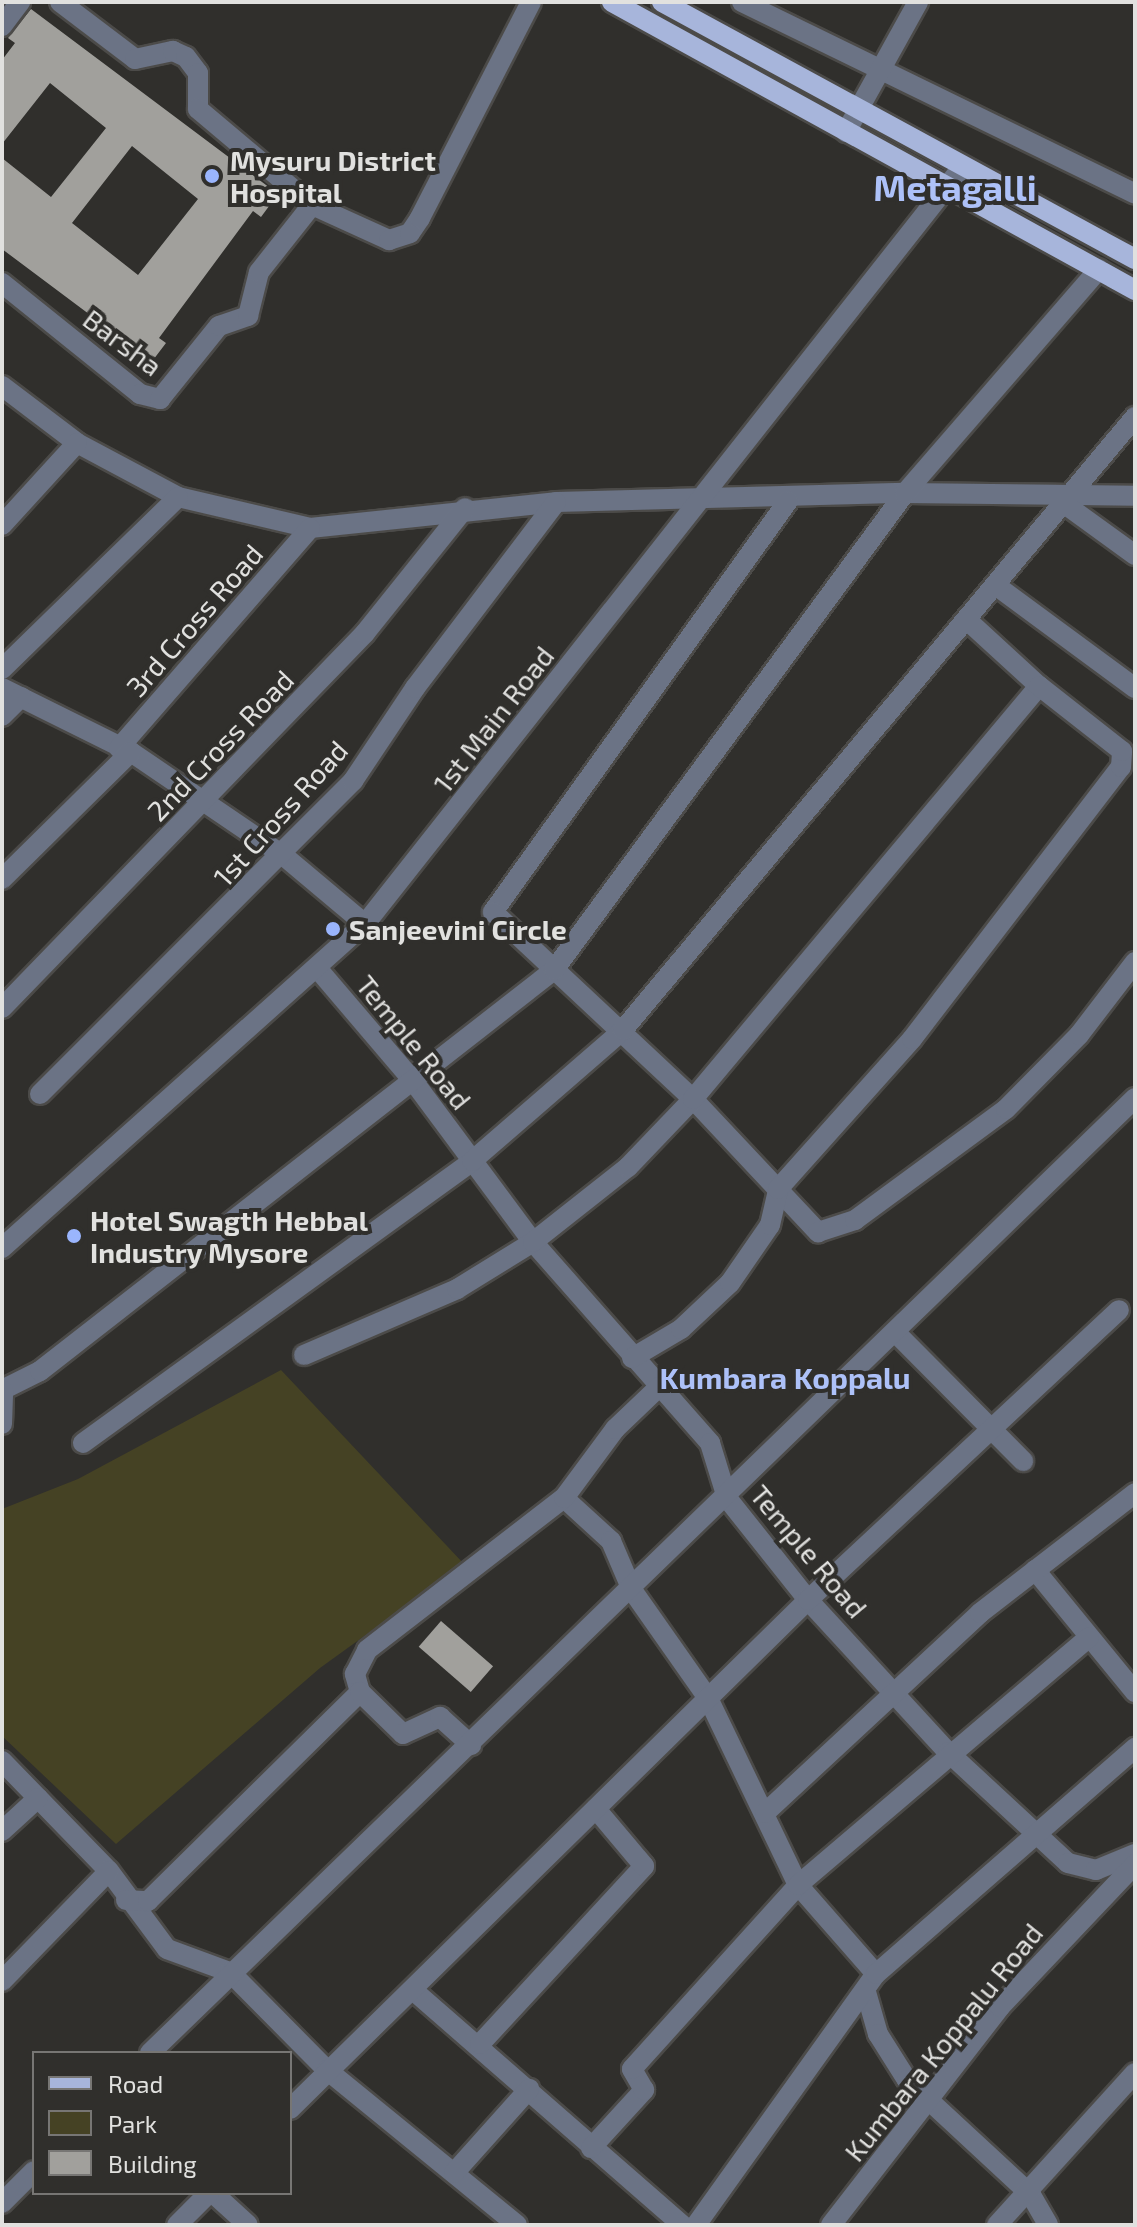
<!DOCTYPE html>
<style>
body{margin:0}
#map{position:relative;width:1137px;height:2227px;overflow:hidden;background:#302f2c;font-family:"Exo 2",sans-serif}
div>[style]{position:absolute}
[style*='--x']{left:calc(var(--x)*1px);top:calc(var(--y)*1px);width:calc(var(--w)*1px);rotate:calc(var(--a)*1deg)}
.green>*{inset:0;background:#454224}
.building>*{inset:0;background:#a1a09c;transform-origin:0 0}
.roads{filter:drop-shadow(2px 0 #4c4b49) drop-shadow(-2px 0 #4c4b49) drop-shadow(0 2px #4c4b49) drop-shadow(0 -2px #4c4b49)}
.minor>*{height:20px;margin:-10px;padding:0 10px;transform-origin:10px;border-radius:10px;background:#6b7385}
.major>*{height:20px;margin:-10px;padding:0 10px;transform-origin:10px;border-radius:10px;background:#a7b5db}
.dots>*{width:22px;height:22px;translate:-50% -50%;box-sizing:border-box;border:4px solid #302f2c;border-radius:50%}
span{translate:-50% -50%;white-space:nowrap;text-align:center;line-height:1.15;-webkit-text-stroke:8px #302f2c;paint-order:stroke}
.poi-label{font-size:28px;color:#e1e1df;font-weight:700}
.left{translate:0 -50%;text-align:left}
.street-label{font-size:28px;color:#e1e1df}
.neighbourhood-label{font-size:30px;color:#adc1f8;font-weight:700}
.district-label{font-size:36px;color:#adc1f8;font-weight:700}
.frame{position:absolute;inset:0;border:4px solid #e1e1df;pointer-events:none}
.legend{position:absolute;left:32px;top:2051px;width:260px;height:144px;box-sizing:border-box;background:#302f2c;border:2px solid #777674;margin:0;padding:10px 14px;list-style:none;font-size:24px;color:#e1e1df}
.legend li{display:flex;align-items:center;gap:16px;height:40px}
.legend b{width:40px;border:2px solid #777674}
</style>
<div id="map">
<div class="green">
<div style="clip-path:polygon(281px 1370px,464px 1564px,320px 1668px,116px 1844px,2px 1736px,2px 1509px,78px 1479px)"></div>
</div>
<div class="building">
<div style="clip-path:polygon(evenodd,31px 9px,278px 194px,261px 217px,253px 211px,159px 338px,166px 343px,147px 368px,124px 351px,129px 344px,2px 249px,2px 158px,51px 197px,106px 128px,50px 83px,2px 144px,2px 60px,15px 43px,8px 38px,31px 9px,132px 146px,198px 199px,138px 275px,72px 223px,132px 146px)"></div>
<div style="left:441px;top:1621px;width:69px;height:34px;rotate:41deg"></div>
</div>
<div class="roads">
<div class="minor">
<div style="--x:60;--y:2;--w:94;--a:37.2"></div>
<div style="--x:135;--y:59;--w:39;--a:-12"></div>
<div style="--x:173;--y:51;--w:14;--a:25"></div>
<div style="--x:186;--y:57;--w:20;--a:53"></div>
<div style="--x:198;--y:73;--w:36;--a:90"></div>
<div style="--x:198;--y:109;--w:149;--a:40.1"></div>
<div style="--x:312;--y:205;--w:85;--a:24.4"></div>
<div style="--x:389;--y:240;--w:22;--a:-18"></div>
<div style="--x:410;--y:233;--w:18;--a:-56"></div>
<div style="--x:420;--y:218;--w:243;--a:-62.8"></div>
<div style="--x:742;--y:2;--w:437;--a:26"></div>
<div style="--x:2;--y:26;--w:30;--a:-53"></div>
<div style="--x:846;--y:132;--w:149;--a:-61"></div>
<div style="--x:2;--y:283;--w:177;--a:38.8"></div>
<div style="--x:140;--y:394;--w:21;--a:14"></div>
<div style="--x:160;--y:399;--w:94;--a:-51.1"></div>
<div style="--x:219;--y:326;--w:31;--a:-19"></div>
<div style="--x:248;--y:316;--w:45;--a:-76"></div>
<div style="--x:259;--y:272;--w:85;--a:-51.7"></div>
<div style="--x:2;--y:386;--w:94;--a:37.2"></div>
<div style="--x:77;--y:443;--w:115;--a:28.1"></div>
<div style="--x:178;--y:497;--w:136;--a:13.2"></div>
<div style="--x:310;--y:528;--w:247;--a:-6"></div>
<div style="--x:556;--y:502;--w:349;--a:-1.5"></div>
<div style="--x:905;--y:493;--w:230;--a:0.7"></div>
<div style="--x:788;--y:501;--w:506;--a:125.67"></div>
<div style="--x:493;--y:912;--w:274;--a:43.1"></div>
<div style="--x:693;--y:1099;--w:183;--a:46.8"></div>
<div style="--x:818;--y:1232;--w:39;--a:-18"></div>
<div style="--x:855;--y:1220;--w:187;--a:-36.3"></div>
<div style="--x:1006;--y:1109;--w:104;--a:-45.4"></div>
<div style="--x:1079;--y:1035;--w:92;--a:-52.5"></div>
<div style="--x:1066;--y:505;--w:85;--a:35.9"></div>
<div style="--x:2;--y:525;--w:111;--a:-47.6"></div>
<div style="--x:998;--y:587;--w:170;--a:36.4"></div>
<div style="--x:2;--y:669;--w:246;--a:-44.3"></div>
<div style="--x:2;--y:688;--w:144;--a:26.4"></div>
<div style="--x:131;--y:752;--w:185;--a:34.2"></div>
<div style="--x:284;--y:856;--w:106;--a:40"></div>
<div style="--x:2;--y:716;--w:27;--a:-45"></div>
<div style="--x:119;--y:748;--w:291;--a:-49"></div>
<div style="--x:2;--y:879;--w:181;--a:-44.6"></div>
<div style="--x:317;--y:968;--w:150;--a:49.6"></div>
<div style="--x:414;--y:1082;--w:199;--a:53.4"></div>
<div style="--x:533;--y:1242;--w:268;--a:48.6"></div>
<div style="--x:710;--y:1443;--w:58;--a:72.8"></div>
<div style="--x:727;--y:1498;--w:130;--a:51.5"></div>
<div style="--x:808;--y:1600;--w:207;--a:47.4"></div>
<div style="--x:948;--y:1752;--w:163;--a:42.8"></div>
<div style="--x:1068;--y:1863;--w:29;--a:14"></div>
<div style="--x:1096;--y:1870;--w:42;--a:-22.3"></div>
<div style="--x:2;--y:1008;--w:522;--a:-45.93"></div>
<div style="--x:365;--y:633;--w:160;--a:-51.3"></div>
<div style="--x:40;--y:1094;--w:443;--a:-45"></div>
<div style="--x:353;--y:781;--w:112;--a:-56.3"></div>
<div style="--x:415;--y:688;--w:233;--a:-52.8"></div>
<div style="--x:2;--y:1248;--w:487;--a:-41.8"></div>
<div style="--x:365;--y:924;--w:965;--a:-51.73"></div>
<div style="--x:895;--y:1332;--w:182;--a:45.2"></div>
<div style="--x:304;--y:1355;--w:167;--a:-23.3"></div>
<div style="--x:457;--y:1289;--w:89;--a:-31.7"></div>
<div style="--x:533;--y:1242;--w:121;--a:-38.3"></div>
<div style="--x:628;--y:1167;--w:94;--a:-46.3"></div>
<div style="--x:693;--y:1099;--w:539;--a:-50.04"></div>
<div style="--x:1039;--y:686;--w:96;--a:-137.5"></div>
<div style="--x:632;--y:1358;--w:57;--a:-30.6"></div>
<div style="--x:681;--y:1329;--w:67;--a:-43.2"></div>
<div style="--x:730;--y:1283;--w:70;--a:-55.4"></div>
<div style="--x:770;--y:1225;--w:37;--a:-77"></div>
<div style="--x:778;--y:1189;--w:201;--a:-48.2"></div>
<div style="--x:912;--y:1039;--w:343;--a:-52.5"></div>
<div style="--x:1121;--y:767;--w:16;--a:-86"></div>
<div style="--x:1122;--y:751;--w:105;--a:-141.9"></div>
<div style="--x:2;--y:1390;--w:42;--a:-26.6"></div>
<div style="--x:40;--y:1371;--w:652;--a:-37.96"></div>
<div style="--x:554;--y:970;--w:592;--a:-53.65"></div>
<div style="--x:905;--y:493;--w:296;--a:-49.1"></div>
<div style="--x:2;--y:1424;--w:33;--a:-88"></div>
<div style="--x:83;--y:1443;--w:480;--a:-35.9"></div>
<div style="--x:472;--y:1161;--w:200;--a:-40.9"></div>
<div style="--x:623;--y:1030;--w:799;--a:-50.13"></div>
<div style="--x:564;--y:1498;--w:64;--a:42.5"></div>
<div style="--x:611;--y:1541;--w:53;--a:66.8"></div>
<div style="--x:632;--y:1590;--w:132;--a:54.9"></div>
<div style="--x:708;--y:1698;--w:208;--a:64.3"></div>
<div style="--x:798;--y:1885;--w:118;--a:48.8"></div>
<div style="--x:1035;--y:1570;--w:158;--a:50.7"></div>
<div style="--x:360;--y:1692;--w:19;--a:-106"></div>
<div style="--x:355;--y:1674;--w:27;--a:-63"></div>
<div style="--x:367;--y:1650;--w:249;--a:-37.7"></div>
<div style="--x:564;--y:1498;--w:86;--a:-53.5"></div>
<div style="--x:615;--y:1429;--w:61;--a:-43.7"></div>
<div style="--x:2;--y:1761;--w:153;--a:45.8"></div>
<div style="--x:109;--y:1871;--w:97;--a:53.4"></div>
<div style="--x:167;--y:1949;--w:67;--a:20.1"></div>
<div style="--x:230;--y:1972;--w:138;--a:45.3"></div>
<div style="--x:327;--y:2070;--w:245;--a:39.2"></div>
<div style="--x:765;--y:1813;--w:294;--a:-42.9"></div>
<div style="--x:980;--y:1613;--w:196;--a:-37.7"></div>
<div style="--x:2;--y:1831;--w:49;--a:-42.5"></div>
<div style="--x:126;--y:1900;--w:22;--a:3"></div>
<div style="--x:148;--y:1901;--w:298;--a:-44.6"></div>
<div style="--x:360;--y:1692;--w:60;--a:44.3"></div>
<div style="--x:403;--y:1734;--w:41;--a:-24.7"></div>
<div style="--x:440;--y:1717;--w:42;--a:42.1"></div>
<div style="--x:2;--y:1981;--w:153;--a:-45.8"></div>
<div style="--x:414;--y:1991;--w:356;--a:41.1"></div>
<div style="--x:866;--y:1992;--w:44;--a:74.1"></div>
<div style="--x:878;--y:2034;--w:54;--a:57.8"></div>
<div style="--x:907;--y:2080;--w:169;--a:42.8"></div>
<div style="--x:1031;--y:2195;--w:34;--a:60"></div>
<div style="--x:480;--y:2044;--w:242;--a:-47.3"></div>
<div style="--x:644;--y:1866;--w:75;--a:-130.1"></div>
<div style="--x:150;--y:2053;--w:1372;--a:-44.11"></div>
<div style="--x:290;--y:2109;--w:726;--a:-44.5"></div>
<div style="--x:808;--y:1600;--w:425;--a:-43"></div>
<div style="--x:591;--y:2148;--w:79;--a:-47.6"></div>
<div style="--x:644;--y:2090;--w:24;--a:-120"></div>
<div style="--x:632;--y:2069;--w:248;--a:-47.9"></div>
<div style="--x:798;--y:1885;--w:382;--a:-40.4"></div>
<div style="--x:454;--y:2173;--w:113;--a:-48.2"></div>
<div style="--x:213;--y:2193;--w:47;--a:42.4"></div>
<div style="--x:2;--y:2203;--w:45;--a:-45"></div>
<div style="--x:177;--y:2225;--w:45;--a:-45"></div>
<div style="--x:696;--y:2225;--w:309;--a:-54.4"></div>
<div style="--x:876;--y:1974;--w:344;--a:-41.1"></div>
<div style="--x:831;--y:2225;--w:276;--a:-52.2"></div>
<div style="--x:1000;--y:2007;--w:197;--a:-46.6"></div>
<div style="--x:997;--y:2225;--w:205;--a:-47.8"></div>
</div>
<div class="major">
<div style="--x:612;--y:2;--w:597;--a:28.84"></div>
<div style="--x:662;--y:2;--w:538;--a:28.52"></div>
</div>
</div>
<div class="dots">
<div style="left:212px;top:176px;background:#9ab5fd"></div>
<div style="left:333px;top:929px;background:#9ab5fd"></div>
<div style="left:74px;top:1236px;background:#9ab5fd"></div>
</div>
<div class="poi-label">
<span class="left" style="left:230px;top:176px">Mysuru District<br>Hospital</span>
<span class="left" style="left:349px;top:929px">Sanjeevini Circle</span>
<span class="left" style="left:90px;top:1236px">Hotel Swagth Hebbal<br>Industry Mysore</span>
</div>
<div class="street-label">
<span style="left:123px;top:342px;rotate:37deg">Barsha</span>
<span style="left:194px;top:620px;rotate:-49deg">3rd Cross Road</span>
<span style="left:493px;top:719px;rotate:-52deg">1st Main Road</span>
<span style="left:220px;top:745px;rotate:-46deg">2nd Cross Road</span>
<span style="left:280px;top:813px;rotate:-48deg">1st Cross Road</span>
<span style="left:414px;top:1042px;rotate:51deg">Temple Road</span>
<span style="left:809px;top:1551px;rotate:50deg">Temple Road</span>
<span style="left:943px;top:2042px;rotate:-51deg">Kumbara Koppalu Road</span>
</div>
<div class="neighbourhood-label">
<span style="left:785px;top:1377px">Kumbara Koppalu</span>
</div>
<div class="district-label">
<span style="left:955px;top:187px">Metagalli</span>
</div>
<div class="frame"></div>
<ul class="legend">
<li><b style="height:10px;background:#a7b5db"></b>Road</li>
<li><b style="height:22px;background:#454224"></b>Park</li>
<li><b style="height:22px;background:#a1a09c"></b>Building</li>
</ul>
</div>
